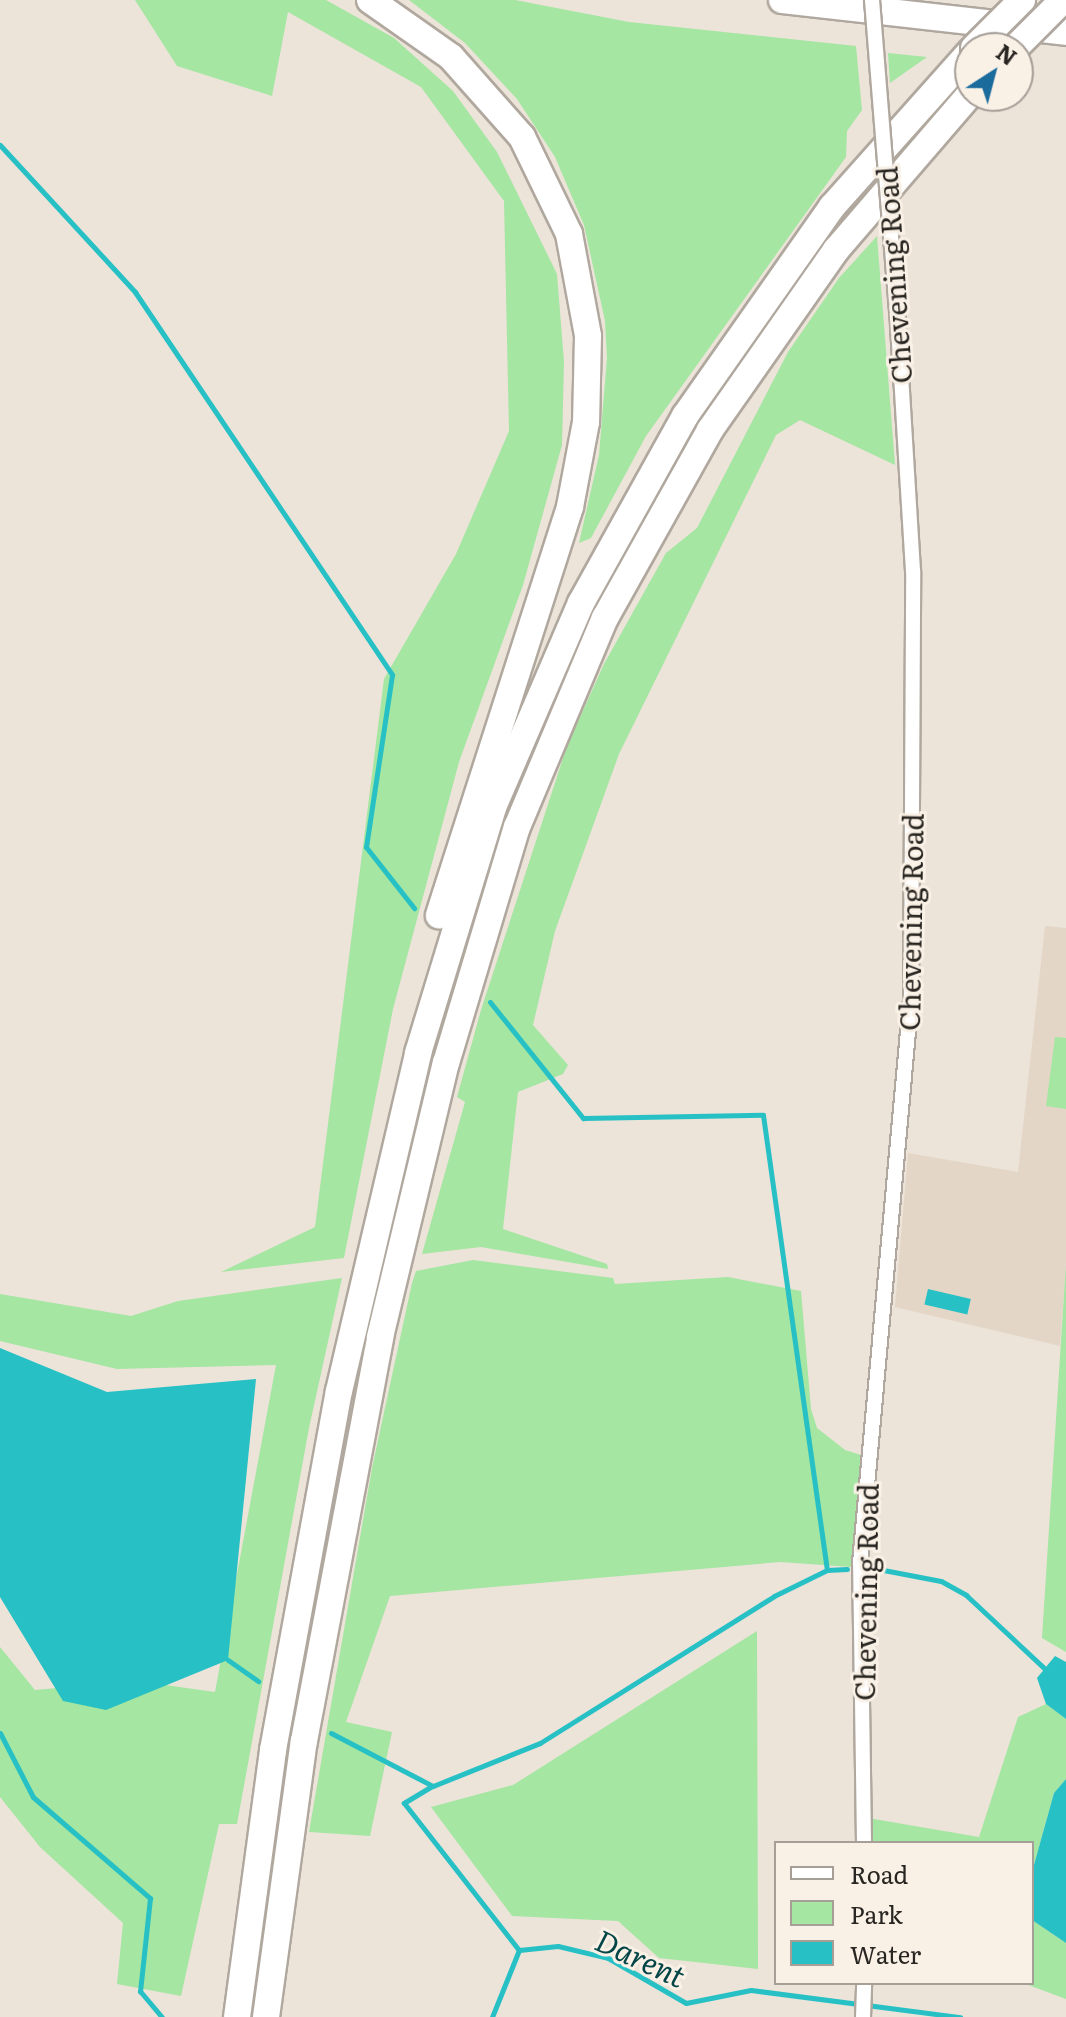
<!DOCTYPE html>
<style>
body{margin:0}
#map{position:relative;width:1066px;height:2017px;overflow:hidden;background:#ece3d9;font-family:Literata,serif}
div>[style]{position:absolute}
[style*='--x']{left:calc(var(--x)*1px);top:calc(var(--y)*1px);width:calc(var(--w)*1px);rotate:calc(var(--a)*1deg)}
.built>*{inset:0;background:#e4d6c6}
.green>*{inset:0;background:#a4e6a2}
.water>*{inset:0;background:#27c1c5;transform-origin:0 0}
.stream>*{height:5px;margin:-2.5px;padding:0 2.5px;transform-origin:2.5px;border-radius:2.5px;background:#27c1c5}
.roads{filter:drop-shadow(2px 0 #b0a89e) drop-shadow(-2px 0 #b0a89e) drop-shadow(0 2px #b0a89e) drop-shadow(0 -2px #b0a89e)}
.street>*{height:14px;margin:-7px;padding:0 7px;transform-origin:7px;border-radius:7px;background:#fff}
.highway>*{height:26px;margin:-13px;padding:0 13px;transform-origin:13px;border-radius:13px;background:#fff}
.bridges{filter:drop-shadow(2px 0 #b0a89e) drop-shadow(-2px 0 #b0a89e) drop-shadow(0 2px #b0a89e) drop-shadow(0 -2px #b0a89e)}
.street-bridge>*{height:14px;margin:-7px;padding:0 7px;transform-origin:7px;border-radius:7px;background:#fff}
.highway-bridge>*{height:26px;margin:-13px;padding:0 13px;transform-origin:13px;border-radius:13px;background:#fff}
span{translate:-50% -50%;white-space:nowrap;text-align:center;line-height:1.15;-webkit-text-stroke:6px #f9f0e6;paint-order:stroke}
.street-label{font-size:28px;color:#292622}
.water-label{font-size:30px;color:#044648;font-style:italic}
.legend{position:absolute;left:774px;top:1841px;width:260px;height:144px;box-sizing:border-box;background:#f9f0e6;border:2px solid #a69f98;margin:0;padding:10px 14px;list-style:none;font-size:24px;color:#292622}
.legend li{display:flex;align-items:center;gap:16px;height:40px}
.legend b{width:40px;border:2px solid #a69f98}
.north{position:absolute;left:954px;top:32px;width:80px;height:80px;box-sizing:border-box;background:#f9f0e6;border:2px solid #a69f98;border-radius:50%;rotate:36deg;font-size:22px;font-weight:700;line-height:32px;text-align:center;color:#292622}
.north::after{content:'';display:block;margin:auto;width:28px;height:36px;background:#1c6b9d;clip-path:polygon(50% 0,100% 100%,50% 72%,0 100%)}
</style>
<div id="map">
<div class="built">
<div style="clip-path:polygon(1045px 926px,1066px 928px,1066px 1263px,1060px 1346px,895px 1307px,908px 1153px,1018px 1172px)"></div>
</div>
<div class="green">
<div style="clip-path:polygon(135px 0,326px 0,394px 38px,453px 91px,497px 152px,557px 274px,564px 362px,562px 445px,523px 585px,459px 762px,393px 1009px,344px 1258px,221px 1272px,315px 1227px,384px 679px,456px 554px,509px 431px,504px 201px,421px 87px,288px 12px,272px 96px,177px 66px)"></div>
<div style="clip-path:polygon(409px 0,515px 0,629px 22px,856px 46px,862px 110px,847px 131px,846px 157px,646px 436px,591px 538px,579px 543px,599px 455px,607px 358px,605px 321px,584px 225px,555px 157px,517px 99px,465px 43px)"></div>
<div style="clip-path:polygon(888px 53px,927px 57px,890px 83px)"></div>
<div style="clip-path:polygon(877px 236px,895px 465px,800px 420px,776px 435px,619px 754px,555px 931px,533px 1025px,568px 1065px,563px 1074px,518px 1092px,503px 1229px,607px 1264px,608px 1269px,481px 1247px,422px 1254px,465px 1102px,457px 1097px,481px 1010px,567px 746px,604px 664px,666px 553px,697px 528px,788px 352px,839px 278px)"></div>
<div style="clip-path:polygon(1055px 1037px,1066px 1038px,1066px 1109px,1046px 1106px)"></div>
<div style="clip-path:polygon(473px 1260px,613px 1278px,615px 1284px,728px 1277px,801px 1291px,811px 1409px,817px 1428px,845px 1450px,861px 1455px,852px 1567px,780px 1562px,390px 1596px,346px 1722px,392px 1732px,370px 1836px,309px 1832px,372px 1468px,412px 1283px,416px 1271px)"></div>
<div style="clip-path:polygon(1066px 1263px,1066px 1652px,1042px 1638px)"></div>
<div style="clip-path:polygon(342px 1278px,309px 1428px,237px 1824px,219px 1824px,181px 1996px,117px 1984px,123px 1923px,40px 1847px,0 1797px,0 1647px,35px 1690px,137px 1681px,215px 1692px,276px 1365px,117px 1369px,0 1341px,0 1294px,131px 1316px,178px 1301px)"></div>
<div style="clip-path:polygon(757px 1631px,758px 1969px,659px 1958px,618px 1921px,512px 1916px,431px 1807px,513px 1785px)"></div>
<div style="clip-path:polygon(1046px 1704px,1066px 1719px,1066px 1779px,1054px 1793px,1032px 1872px,1032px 1843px,869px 1843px,868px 1818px,979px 1837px,1018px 1717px)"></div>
<div style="clip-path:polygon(1032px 1920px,1066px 1943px,1066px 1999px,1023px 1983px,1032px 1983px)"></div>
</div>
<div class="water">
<div style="left:928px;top:1289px;width:44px;height:16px;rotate:13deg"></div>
<div style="clip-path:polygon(0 1348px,107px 1392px,256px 1379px,228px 1660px,106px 1710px,63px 1701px,0 1597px)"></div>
<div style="clip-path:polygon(1055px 1656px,1066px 1662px,1066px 1719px,1046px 1704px,1037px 1678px)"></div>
<div style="clip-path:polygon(1066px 1779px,1066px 1943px,1032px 1920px,1032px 1872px,1054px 1793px)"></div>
</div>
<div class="stream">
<div style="--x:0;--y:145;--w:200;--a:47.4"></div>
<div style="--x:135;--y:292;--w:461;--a:56.1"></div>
<div style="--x:392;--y:675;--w:174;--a:98.6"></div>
<div style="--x:366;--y:847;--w:78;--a:51.8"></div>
<div style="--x:490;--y:1002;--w:149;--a:51.3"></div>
<div style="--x:583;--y:1118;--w:180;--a:-1"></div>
<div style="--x:763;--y:1115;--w:459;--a:82"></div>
<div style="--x:873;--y:1568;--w:69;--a:10.8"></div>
<div style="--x:941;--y:1581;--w:29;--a:29"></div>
<div style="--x:966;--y:1595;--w:107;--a:43.1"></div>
<div style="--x:228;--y:1660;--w:37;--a:35"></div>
<div style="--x:0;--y:1733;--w:72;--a:62.7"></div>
<div style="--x:33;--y:1797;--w:155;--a:40.8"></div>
<div style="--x:150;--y:1898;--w:94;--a:96.1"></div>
<div style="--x:140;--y:1991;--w:34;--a:50"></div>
<div style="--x:331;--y:1733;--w:115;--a:27.5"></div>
<div style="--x:433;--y:1786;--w:115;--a:-21.9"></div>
<div style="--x:540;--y:1743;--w:276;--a:-32.1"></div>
<div style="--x:774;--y:1596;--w:59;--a:-26.1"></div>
<div style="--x:827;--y:1570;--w:20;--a:-3"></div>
<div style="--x:432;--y:1786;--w:33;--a:149"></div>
<div style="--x:404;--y:1803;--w:187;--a:52"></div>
<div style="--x:492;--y:2017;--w:72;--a:-68.1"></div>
<div style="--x:519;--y:1950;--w:39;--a:-6"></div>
<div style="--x:558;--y:1946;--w:51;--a:13.5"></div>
<div style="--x:608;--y:1958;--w:90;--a:30"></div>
<div style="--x:686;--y:2003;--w:66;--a:-11.3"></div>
<div style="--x:751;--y:1990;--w:211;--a:7.4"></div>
</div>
<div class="roads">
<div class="street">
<div style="--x:864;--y:1843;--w:280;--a:-90.8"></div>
<div style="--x:860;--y:1563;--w:567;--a:-84.84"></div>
<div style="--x:911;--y:998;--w:427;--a:-89.7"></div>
<div style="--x:913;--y:571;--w:248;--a:-93.5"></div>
<div style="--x:863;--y:2017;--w:34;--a:-88"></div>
</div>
<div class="highway">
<div style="--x:370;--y:0;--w:99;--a:35.1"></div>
<div style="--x:451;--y:57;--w:107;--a:48.4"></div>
<div style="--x:522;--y:137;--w:108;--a:64.1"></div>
<div style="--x:569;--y:234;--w:104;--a:79.4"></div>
<div style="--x:588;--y:336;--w:86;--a:91.3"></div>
<div style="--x:586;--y:422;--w:86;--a:100.7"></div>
<div style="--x:570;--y:507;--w:429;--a:107.8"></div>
<div style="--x:782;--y:0;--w:286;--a:6.4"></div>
<div style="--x:237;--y:2017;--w:269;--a:-82.3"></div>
<div style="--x:273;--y:1750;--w:365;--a:-79.6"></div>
<div style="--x:339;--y:1391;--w:347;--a:-76.8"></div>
<div style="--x:418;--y:1053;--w:259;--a:-73"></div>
<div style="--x:494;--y:805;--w:220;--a:-66.7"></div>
<div style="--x:581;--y:603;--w:214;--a:-60.9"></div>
<div style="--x:685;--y:416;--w:256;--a:-54.9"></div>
<div style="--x:832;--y:207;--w:208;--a:-48.3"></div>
<div style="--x:266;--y:2017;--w:279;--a:-82.2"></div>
<div style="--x:304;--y:1741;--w:411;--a:-79.3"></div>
<div style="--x:380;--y:1337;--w:282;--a:-76.5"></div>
<div style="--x:446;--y:1063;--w:246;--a:-73.3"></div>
<div style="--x:517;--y:827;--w:227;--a:-67.2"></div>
<div style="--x:605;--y:618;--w:215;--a:-60.8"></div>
<div style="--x:710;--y:430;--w:220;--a:-55"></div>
<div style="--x:836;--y:250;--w:206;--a:-49.3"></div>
</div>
</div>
<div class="bridges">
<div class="street-bridge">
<div style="--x:872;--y:0;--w:324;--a:85.4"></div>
</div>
<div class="highway-bridge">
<div style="--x:974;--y:48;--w:68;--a:-45"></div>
<div style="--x:1015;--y:48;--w:68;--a:-45"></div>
</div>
</div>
<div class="street-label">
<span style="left:893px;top:275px;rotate:-94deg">Chevening Road</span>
<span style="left:910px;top:922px;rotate:-89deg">Chevening Road</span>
<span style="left:865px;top:1592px;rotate:-89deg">Chevening Road</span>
</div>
<div class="water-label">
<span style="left:641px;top:1957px;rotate:25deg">Darent</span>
</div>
<ul class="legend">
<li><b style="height:10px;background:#fff"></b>Road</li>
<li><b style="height:22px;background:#a4e6a2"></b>Park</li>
<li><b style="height:22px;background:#27c1c5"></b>Water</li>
</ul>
<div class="north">N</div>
</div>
